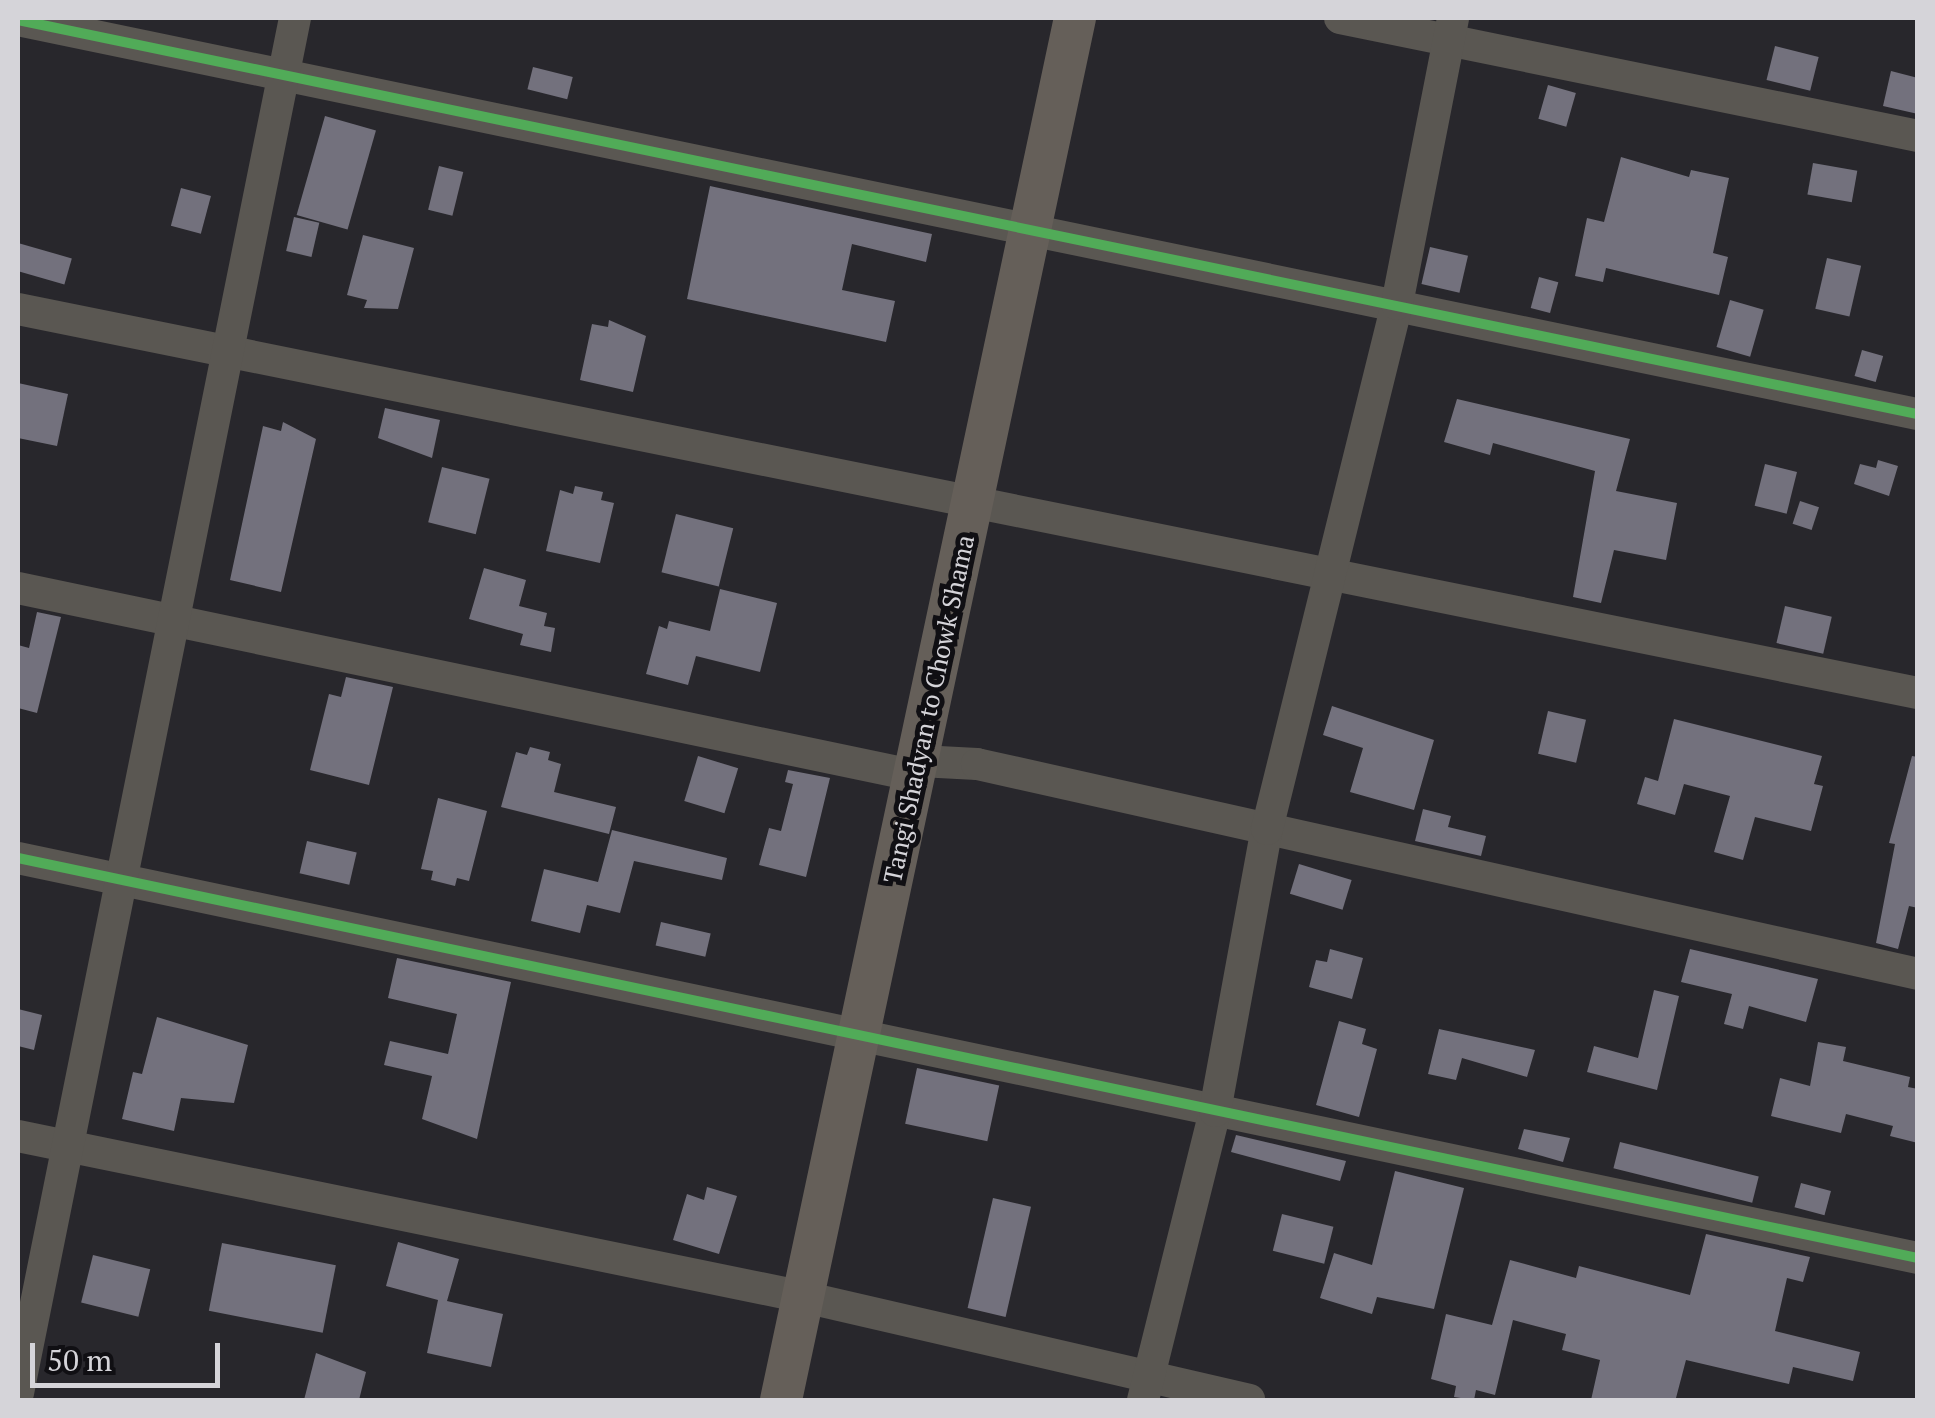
<!DOCTYPE html>
<style>
body{margin:0}
#map{position:relative;width:1935px;height:1418px;overflow:hidden;background:#28272c;font-family:"PT Serif",serif}
div>[style]{position:absolute}
[style*='--x']{left:calc(var(--x)*1px);top:calc(var(--y)*1px);width:calc(var(--w)*1px);rotate:calc(var(--a)*1deg)}
.building>*{inset:0;background:#73717d;transform-origin:0 0}
.minor>*{height:32px;margin:-16px;padding:0 16px;transform-origin:16px;border-radius:16px;background:#5a5752}
.major>*{height:42px;margin:-21px;padding:0 21px;transform-origin:21px;border-radius:21px;background:#655f59}
.cycleway>*{height:10px;margin:-5px;padding:0 5px;transform-origin:5px;border-radius:5px;background:#51ab58}
span{translate:-50% -50%;white-space:nowrap;text-align:center;line-height:1.15;-webkit-text-stroke:10px #100f13;paint-order:stroke}
.street-label{font-size:25px;color:#d5d4d9}
.frame{position:absolute;inset:0;border:20px solid #d5d4d9;pointer-events:none}
.scale{position:absolute;left:30px;top:1343px;width:190px;height:45px;box-sizing:border-box;border:5px solid #d5d4d9;border-top:0;padding-left:12px;font-size:30px;line-height:35px;white-space:nowrap;color:#d5d4d9;-webkit-text-stroke:8px #100f13;paint-order:stroke}
</style>
<div id="map">
<div class="building">
<div style="left:1775px;top:46px;width:45px;height:35px;rotate:14deg"></div>
<div style="left:533px;top:67px;width:41px;height:23px;rotate:14deg"></div>
<div style="clip-path:polygon(1891px 71px,1918px 78px,1918px 114px,1883px 106px)"></div>
<div style="left:1548px;top:85px;width:29px;height:35px;rotate:16deg"></div>
<div style="left:325px;top:116px;width:53px;height:103px;rotate:16deg"></div>
<div style="clip-path:polygon(1621px 157px,1689px 177px,1691px 170px,1729px 178px,1713px 253px,1728px 257px,1719px 295px,1606px 268px,1603px 282px,1575px 276px,1587px 218px,1604px 222px)"></div>
<div style="left:1813px;top:163px;width:45px;height:32px;rotate:10deg"></div>
<div style="left:439px;top:166px;width:25px;height:45px;rotate:14deg"></div>
<div style="clip-path:polygon(710px 186px,932px 234px,926px 262px,852px 244px,842px 290px,895px 301px,886px 342px,687px 299px)"></div>
<div style="left:181px;top:188px;width:31px;height:39px;rotate:15deg"></div>
<div style="left:294px;top:217px;width:26px;height:35px;rotate:13deg"></div>
<div style="clip-path:polygon(363px 235px,414px 248px,398px 309px,364px 308px,367px 300px,347px 295px)"></div>
<div style="left:18px;top:243px;width:56px;height:27px;rotate:16deg"></div>
<div style="left:1430px;top:247px;width:39px;height:38px;rotate:13deg"></div>
<div style="left:1827px;top:258px;width:35px;height:52px;rotate:13deg"></div>
<div style="left:1539px;top:277px;width:20px;height:32px;rotate:15deg"></div>
<div style="left:1730px;top:300px;width:35px;height:49px;rotate:16deg"></div>
<div style="clip-path:polygon(609px 320px,646px 336px,633px 392px,580px 380px,592px 324px,608px 327px)"></div>
<div style="left:1862px;top:350px;width:22px;height:27px;rotate:16deg"></div>
<div style="clip-path:polygon(18px 383px,68px 394px,57px 446px,18px 438px)"></div>
<div style="clip-path:polygon(1457px 399px,1630px 439px,1616px 491px,1677px 503px,1666px 560px,1614px 550px,1601px 603px,1573px 597px,1595px 471px,1493px 443px,1490px 455px,1444px 442px)"></div>
<div style="clip-path:polygon(385px 408px,440px 420px,432px 458px,378px 438px)"></div>
<div style="clip-path:polygon(283px 422px,316px 439px,281px 592px,230px 580px,263px 426px,281px 431px)"></div>
<div style="clip-path:polygon(1878px 460px,1898px 466px,1889px 496px,1854px 484px,1860px 464px,1876px 468px)"></div>
<div style="left:1765px;top:464px;width:33px;height:43px;rotate:14deg"></div>
<div style="left:442px;top:467px;width:49px;height:57px;rotate:14deg"></div>
<div style="clip-path:polygon(575px 486px,603px 492px,601px 500px,614px 503px,600px 563px,546px 551px,560px 490px,573px 494px)"></div>
<div style="left:1800px;top:501px;width:20px;height:24px;rotate:18deg"></div>
<div style="left:676px;top:514px;width:59px;height:60px;rotate:14deg"></div>
<div style="clip-path:polygon(484px 568px,526px 580px,519px 606px,547px 613px,544px 626px,555px 628px,551px 652px,520px 645px,523px 634px,469px 619px)"></div>
<div style="clip-path:polygon(720px 589px,777px 603px,760px 672px,696px 656px,688px 685px,646px 674px,659px 626px,667px 629px,669px 621px,710px 631px)"></div>
<div style="left:1785px;top:606px;width:48px;height:38px;rotate:13deg"></div>
<div style="clip-path:polygon(37px 612px,61px 617px,37px 713px,18px 708px,18px 645px,29px 648px)"></div>
<div style="clip-path:polygon(346px 677px,393px 687px,369px 785px,310px 770px,329px 694px,341px 697px)"></div>
<div style="clip-path:polygon(1332px 706px,1434px 740px,1414px 810px,1350px 792px,1363px 748px,1323px 735px)"></div>
<div style="left:1548px;top:711px;width:39px;height:44px;rotate:13deg"></div>
<div style="clip-path:polygon(1674px 719px,1822px 756px,1814px 784px,1823px 786px,1811px 831px,1755px 817px,1743px 860px,1714px 852px,1730px 796px,1684px 784px,1675px 815px,1637px 804px,1645px 777px,1658px 781px)"></div>
<div style="clip-path:polygon(530px 747px,550px 752px,548px 760px,561px 764px,554px 792px,616px 807px,609px 834px,501px 807px,516px 752px,527px 755px)"></div>
<div style="left:698px;top:756px;width:42px;height:47px;rotate:17deg"></div>
<div style="clip-path:polygon(1912px 756px,1918px 757px,1918px 908px,1909px 906px,1898px 949px,1876px 943px,1895px 844px,1889px 843px)"></div>
<div style="clip-path:polygon(788px 770px,830px 778px,806px 877px,759px 865px,769px 828px,781px 831px,793px 784px,785px 782px)"></div>
<div style="clip-path:polygon(438px 798px,487px 811px,469px 881px,457px 878px,455px 886px,431px 880px,433px 871px,421px 869px)"></div>
<div style="clip-path:polygon(1423px 809px,1451px 816px,1448px 827px,1486px 836px,1481px 856px,1415px 841px)"></div>
<div style="clip-path:polygon(612px 830px,727px 858px,722px 880px,634px 861px,620px 913px,587px 905px,580px 933px,531px 921px,544px 869px,598px 882px)"></div>
<div style="left:307px;top:841px;width:51px;height:33px;rotate:13deg"></div>
<div style="left:1299px;top:864px;width:55px;height:31px;rotate:17deg"></div>
<div style="left:661px;top:922px;width:51px;height:24px;rotate:13deg"></div>
<div style="clip-path:polygon(1330px 949px,1363px 958px,1352px 999px,1309px 987px,1316px 960px,1327px 962px)"></div>
<div style="clip-path:polygon(1690px 949px,1818px 979px,1806px 1022px,1749px 1006px,1743px 1029px,1724px 1024px,1732px 994px,1681px 982px)"></div>
<div style="clip-path:polygon(397px 958px,511px 982px,477px 1139px,422px 1119px,432px 1076px,384px 1065px,390px 1041px,448px 1054px,457px 1014px,388px 998px)"></div>
<div style="clip-path:polygon(1654px 990px,1679px 996px,1657px 1090px,1587px 1072px,1594px 1046px,1638px 1058px)"></div>
<div style="clip-path:polygon(18px 1009px,42px 1015px,34px 1050px,18px 1046px)"></div>
<div style="clip-path:polygon(157px 1017px,248px 1045px,234px 1103px,181px 1098px,174px 1131px,122px 1119px,133px 1072px,142px 1074px)"></div>
<div style="clip-path:polygon(1339px 1021px,1366px 1029px,1362px 1044px,1377px 1049px,1359px 1117px,1316px 1105px)"></div>
<div style="clip-path:polygon(1439px 1029px,1535px 1050px,1527px 1077px,1462px 1058px,1456px 1080px,1428px 1074px)"></div>
<div style="clip-path:polygon(1818px 1042px,1846px 1047px,1843px 1061px,1910px 1077px,1908px 1087px,1918px 1089px,1918px 1143px,1890px 1136px,1893px 1126px,1846px 1114px,1841px 1133px,1771px 1116px,1780px 1078px,1810px 1086px)"></div>
<div style="left:917px;top:1068px;width:84px;height:57px;rotate:12deg"></div>
<div style="clip-path:polygon(1524px 1129px,1570px 1138px,1563px 1162px,1518px 1149px)"></div>
<div style="clip-path:polygon(1236px 1135px,1346px 1161px,1340px 1181px,1231px 1152px)"></div>
<div style="left:1620px;top:1142px;width:143px;height:27px;rotate:14deg"></div>
<div style="clip-path:polygon(1395px 1171px,1464px 1188px,1434px 1309px,1377px 1297px,1372px 1314px,1320px 1298px,1334px 1253px,1372px 1265px)"></div>
<div style="left:1801px;top:1183px;width:31px;height:25px;rotate:15deg"></div>
<div style="clip-path:polygon(707px 1187px,737px 1196px,719px 1254px,673px 1240px,687px 1194px,704px 1200px)"></div>
<div style="left:993px;top:1198px;width:39px;height:113px;rotate:13deg"></div>
<div style="left:1282px;top:1214px;width:53px;height:38px;rotate:14deg"></div>
<div style="clip-path:polygon(1706px 1234px,1810px 1257px,1803px 1282px,1787px 1278px,1775px 1331px,1860px 1352px,1853px 1381px,1793px 1367px,1789px 1384px,1686px 1360px,1676px 1398px,1591px 1400px,1600px 1360px,1562px 1350px,1566px 1334px,1513px 1320px,1495px 1395px,1476px 1390px,1474px 1400px,1454px 1397px,1456px 1386px,1431px 1379px,1446px 1314px,1492px 1325px,1510px 1260px,1576px 1278px,1579px 1266px,1690px 1295px)"></div>
<div style="clip-path:polygon(398px 1242px,459px 1259px,447px 1301px,503px 1314px,491px 1367px,427px 1353px,438px 1300px,386px 1286px)"></div>
<div style="left:222px;top:1243px;width:116px;height:69px;rotate:11deg"></div>
<div style="left:93px;top:1255px;width:59px;height:49px;rotate:14deg"></div>
<div style="clip-path:polygon(316px 1353px,366px 1372px,359px 1400px,304px 1400px)"></div>
</div>
<div class="minor">
<div style="--x:1340;--y:18;--w:590;--a:11.54"></div>
<div style="--x:18;--y:20;--w:1940;--a:11.72"></div>
<div style="--x:18;--y:309;--w:1938;--a:11.43"></div>
<div style="--x:18;--y:588;--w:918;--a:11.81"></div>
<div style="--x:920;--y:761;--w:57;--a:3"></div>
<div style="--x:977;--y:764;--w:964;--a:12.58"></div>
<div style="--x:18;--y:858;--w:1942;--a:11.89"></div>
<div style="--x:18;--y:1136;--w:802;--a:11.58"></div>
<div style="--x:804;--y:1297;--w:457;--a:13"></div>
<div style="--x:18;--y:1393;--w:1403;--a:-78.61"></div>
<div style="--x:1143;--y:1400;--w:298;--a:-76"></div>
<div style="--x:1215;--y:1111;--w:287;--a:-79.6"></div>
<div style="--x:1267;--y:829;--w:541;--a:-76.09"></div>
<div style="--x:1397;--y:304;--w:291;--a:-78.9"></div>
</div>
<div class="major">
<div style="--x:781;--y:1400;--w:1413;--a:-77.99"></div>
</div>
<div class="cycleway">
<div style="--x:18;--y:20;--w:1940;--a:11.72"></div>
<div style="--x:18;--y:858;--w:1942;--a:11.89"></div>
</div>
<div class="street-label">
<span style="left:929px;top:709px;rotate:-78deg">Tangi Shadyan to Chowk Shama</span>
</div>
<div class="frame"></div>
<div class="scale">50 m</div>
</div>
